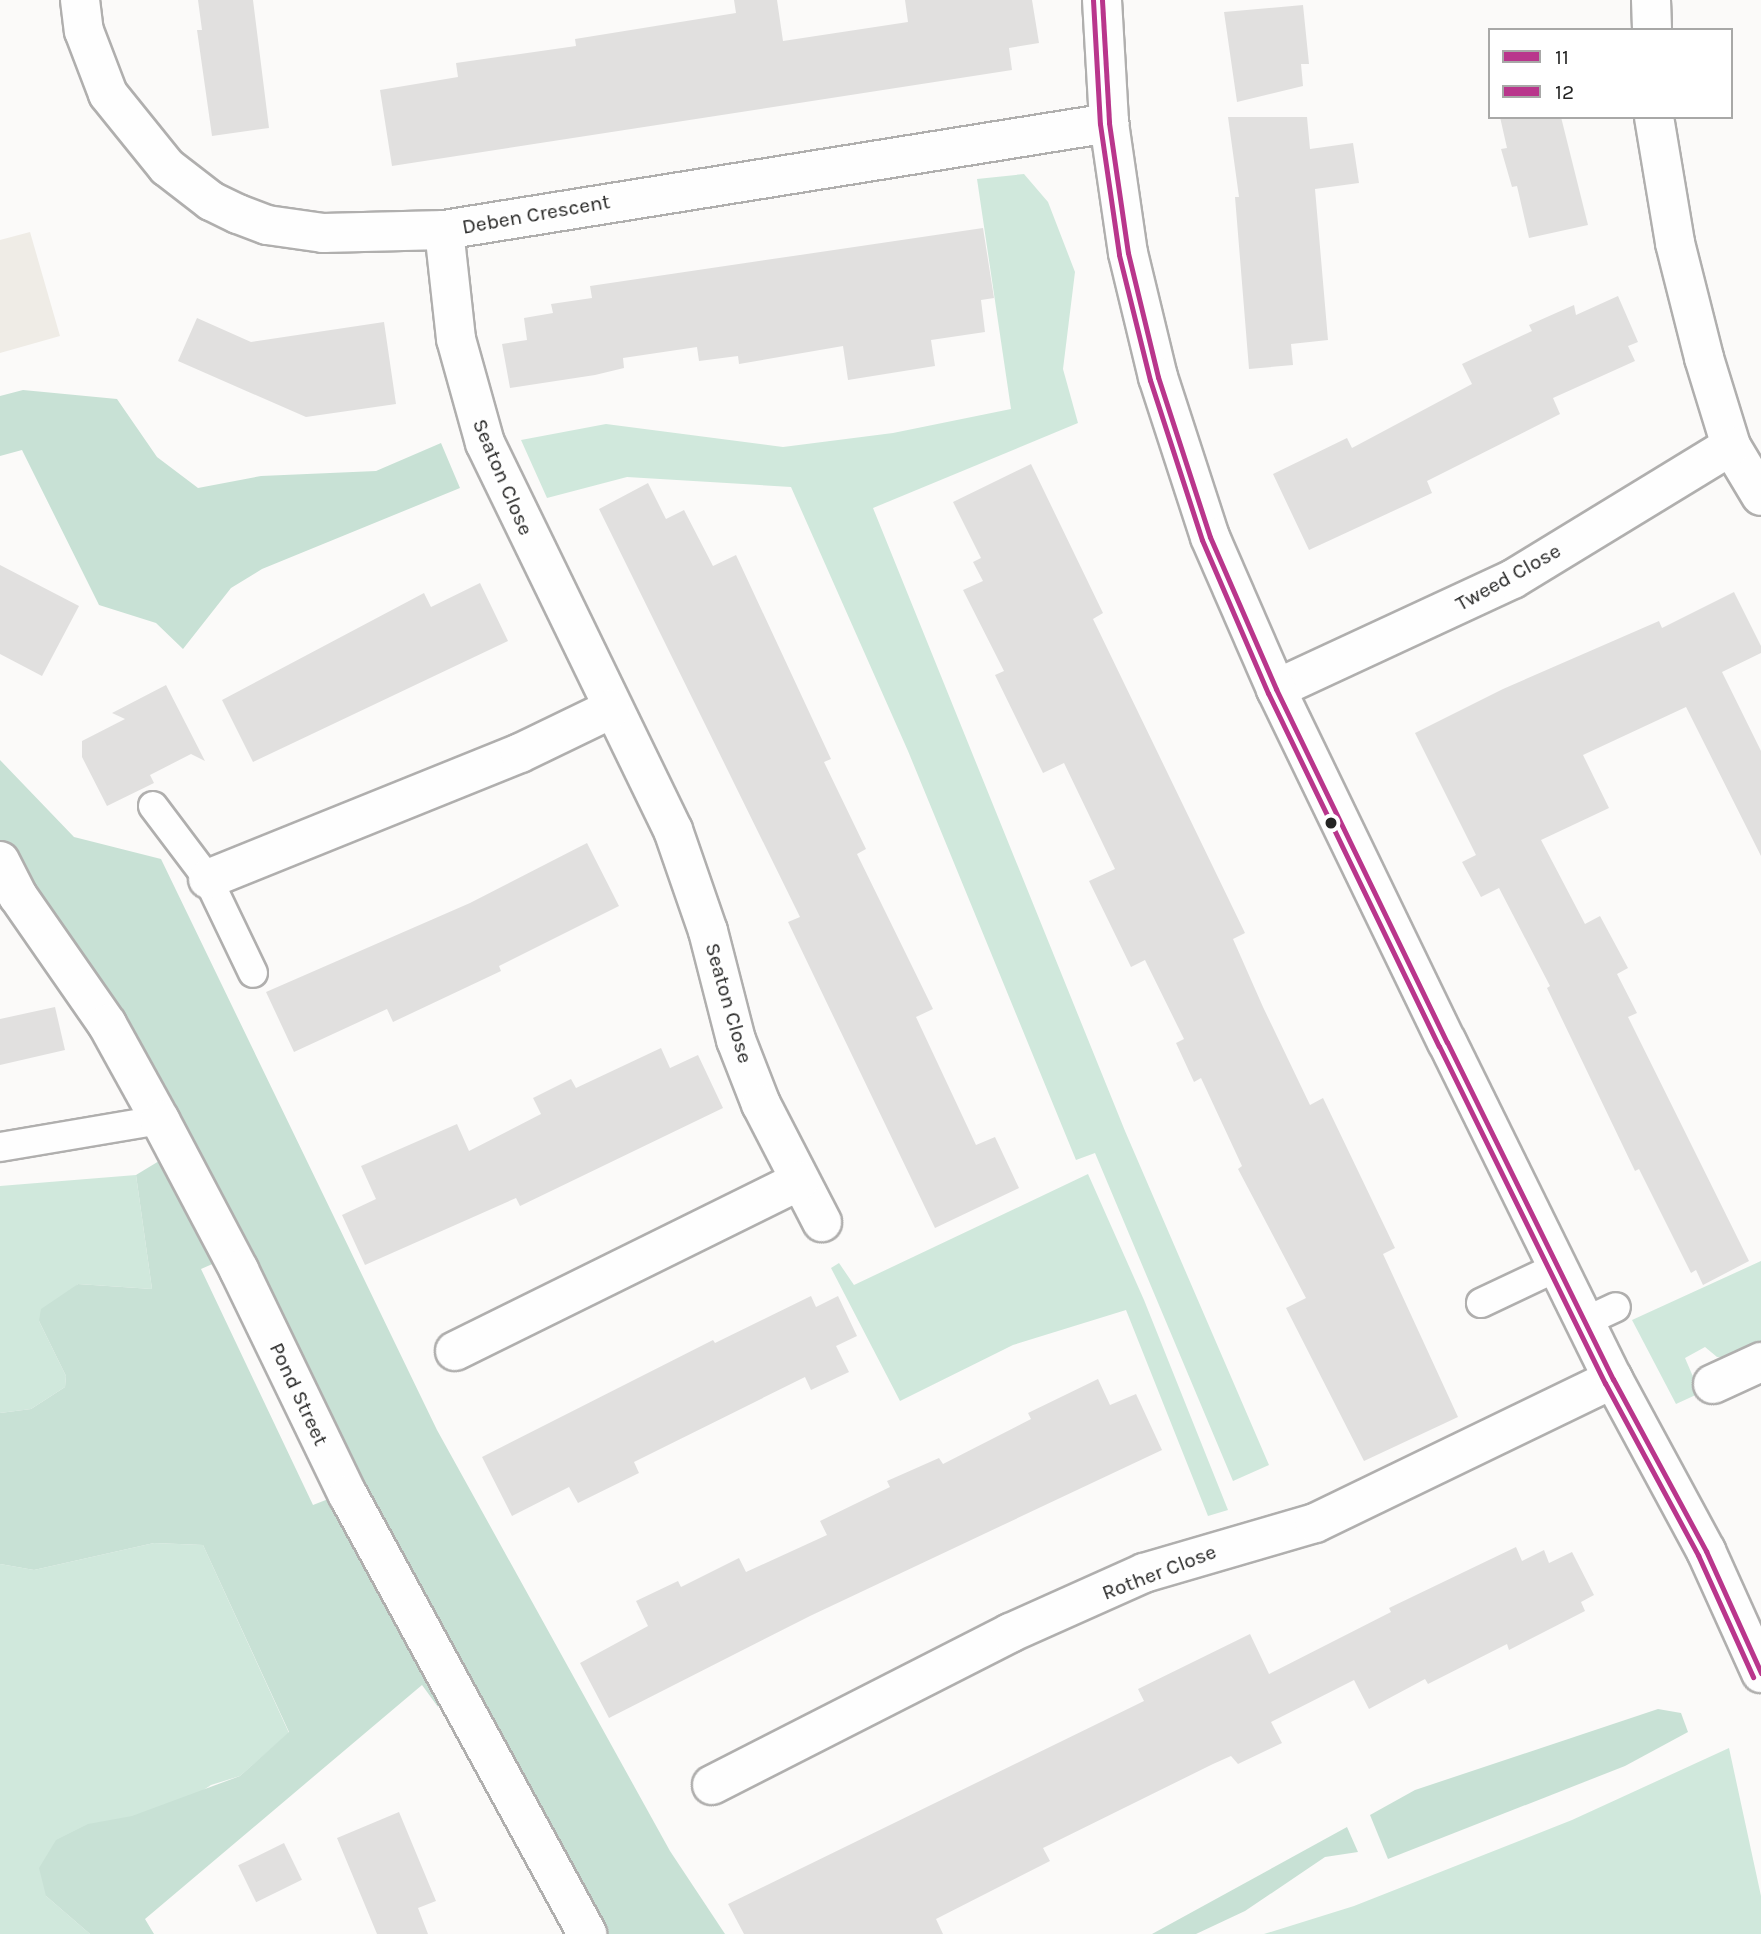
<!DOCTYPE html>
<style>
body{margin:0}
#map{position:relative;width:1761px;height:1934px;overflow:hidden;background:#fbfaf9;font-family:Karla,sans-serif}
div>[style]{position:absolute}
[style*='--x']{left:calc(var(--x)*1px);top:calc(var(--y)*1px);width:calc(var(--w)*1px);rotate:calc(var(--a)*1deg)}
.built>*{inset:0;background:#efece6}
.green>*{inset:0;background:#d0e8dc}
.forest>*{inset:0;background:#c8e1d5}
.building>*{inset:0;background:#e1e0df;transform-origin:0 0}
.roads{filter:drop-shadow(2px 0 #b0afae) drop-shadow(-2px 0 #b0afae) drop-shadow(0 2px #b0afae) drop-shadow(0 -2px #b0afae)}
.service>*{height:28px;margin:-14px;padding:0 14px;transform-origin:14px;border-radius:14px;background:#fefefe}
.minor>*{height:38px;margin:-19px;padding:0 19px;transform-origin:19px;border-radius:19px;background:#fefefe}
.tertiary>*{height:38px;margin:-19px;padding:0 19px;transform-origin:19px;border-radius:19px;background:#fefefe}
.bus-1>*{height:5px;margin:-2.5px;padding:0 2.5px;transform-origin:2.5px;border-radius:2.5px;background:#b9368c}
.bus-2>*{height:5px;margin:-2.5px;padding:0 2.5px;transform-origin:2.5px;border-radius:2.5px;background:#b9368c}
.dots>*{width:19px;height:19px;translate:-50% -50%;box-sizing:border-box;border:4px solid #fff;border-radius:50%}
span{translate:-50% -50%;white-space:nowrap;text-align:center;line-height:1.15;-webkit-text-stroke:5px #fff;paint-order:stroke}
.street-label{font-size:21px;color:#252524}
.legend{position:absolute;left:1488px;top:28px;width:245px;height:91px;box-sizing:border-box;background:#fff;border:2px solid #a8a8a7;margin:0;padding:9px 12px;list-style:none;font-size:21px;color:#252524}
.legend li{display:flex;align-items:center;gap:14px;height:35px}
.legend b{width:35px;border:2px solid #a8a8a7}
</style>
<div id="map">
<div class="built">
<div style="clip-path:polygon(30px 232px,60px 336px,0 353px,0 240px)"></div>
</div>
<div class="green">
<div style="clip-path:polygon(1024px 174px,1048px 202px,1075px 272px,1063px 369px,1078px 423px,873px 508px,1125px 1131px,1269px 1465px,1233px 1481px,1095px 1153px,1076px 1160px,908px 751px,791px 487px,627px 477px,547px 498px,521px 440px,606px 424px,783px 447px,893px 433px,1011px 409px,977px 179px)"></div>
<div style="clip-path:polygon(1088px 1174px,1144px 1300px,1228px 1510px,1208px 1516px,1126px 1310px,1013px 1345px,900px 1401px,831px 1268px,839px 1263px,854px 1285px)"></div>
<div style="clip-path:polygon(136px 1175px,152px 1289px,78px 1284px,39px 1321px,66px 1376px,65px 1387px,31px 1409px,0 1413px,0 1186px)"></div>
<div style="clip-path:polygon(1761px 1261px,1761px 1349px,1739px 1359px,1717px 1357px,1705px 1347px,1685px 1358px,1700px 1393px,1676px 1404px,1632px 1320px)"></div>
<div style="clip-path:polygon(154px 1543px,203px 1545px,289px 1733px,240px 1776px,211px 1785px,46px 1896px,90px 1934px,0 1934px,0 1564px,34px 1570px)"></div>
<div style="clip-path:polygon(1729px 1748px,1761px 1896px,1761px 1934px,1264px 1934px,1354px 1906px,1572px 1820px)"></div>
</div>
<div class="forest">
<div style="clip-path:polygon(23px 390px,117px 399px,157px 457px,198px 488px,261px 476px,376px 471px,441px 443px,460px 488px,262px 569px,231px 588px,183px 649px,156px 623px,99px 605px,22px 450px,0 456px,0 396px)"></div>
<div style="clip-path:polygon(evenodd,0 760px,74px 837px,161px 859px,437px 1430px,670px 1851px,725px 1934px,591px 1934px,451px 1678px,438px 1707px,422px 1685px,145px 1919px,154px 1934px,90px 1934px,46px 1896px,39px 1868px,56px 1840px,88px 1824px,132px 1816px,240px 1776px,289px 1732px,203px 1545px,154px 1543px,34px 1570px,0 1564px,0 1413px,31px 1409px,65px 1387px,66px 1376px,39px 1321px,41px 1309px,78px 1284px,152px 1289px,136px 1175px,164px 1158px,85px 1004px,0 901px,0 760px,217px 1262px,336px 1496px,313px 1505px,201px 1269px,217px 1262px)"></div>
<div style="clip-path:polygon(1658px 1709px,1681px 1713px,1688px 1732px,1625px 1766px,1388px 1859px,1370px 1815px,1415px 1790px)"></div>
<div style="clip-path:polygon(1347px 1827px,1358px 1852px,1325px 1857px,1245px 1911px,1196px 1934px,1152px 1934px)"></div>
</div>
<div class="building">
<div style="clip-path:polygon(198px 0,253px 0,269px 128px,212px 136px,197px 30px,202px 30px)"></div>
<div style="clip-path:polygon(734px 0,777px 0,783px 41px,908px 22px,905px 0,1032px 0,1039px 43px,1009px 48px,1012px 70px,392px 166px,380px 90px,458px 77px,456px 63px,576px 46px,575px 39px,736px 13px)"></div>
<div style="clip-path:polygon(1303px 5px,1309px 64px,1301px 64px,1303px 86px,1237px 102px,1224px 12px)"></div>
<div style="clip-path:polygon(1228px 117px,1307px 117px,1310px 149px,1353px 143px,1359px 183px,1315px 189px,1328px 340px,1291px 344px,1293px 365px,1249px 369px,1235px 197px,1239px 197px)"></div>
<div style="clip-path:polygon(1500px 117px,1561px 117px,1588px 225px,1529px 238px,1517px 186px,1512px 187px,1501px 149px,1507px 148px)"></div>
<div style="clip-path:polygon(983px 228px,994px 298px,981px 300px,985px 332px,931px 340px,935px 366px,848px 380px,843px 346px,739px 364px,738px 356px,699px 361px,697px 347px,623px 358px,624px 368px,595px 375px,510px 388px,502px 344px,527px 340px,524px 318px,553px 313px,551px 304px,592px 298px,590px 286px)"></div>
<div style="clip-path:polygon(1618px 296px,1638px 342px,1628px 346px,1635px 361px,1553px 398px,1560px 414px,1427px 481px,1432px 493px,1309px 550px,1273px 474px,1347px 438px,1352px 448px,1472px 384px,1462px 364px,1532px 331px,1529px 325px,1574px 305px,1576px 315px)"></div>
<div style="clip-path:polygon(197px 318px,251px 342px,384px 322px,396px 404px,306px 417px,178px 361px)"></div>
<div style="clip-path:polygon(1031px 464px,1103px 613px,1093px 619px,1245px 933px,1233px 939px,1263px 1007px,1310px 1105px,1323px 1098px,1395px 1248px,1383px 1254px,1458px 1417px,1364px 1461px,1286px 1308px,1306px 1298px,1238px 1169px,1242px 1166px,1201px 1078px,1194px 1082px,1176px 1043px,1184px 1039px,1145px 960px,1131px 967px,1089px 881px,1115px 869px,1064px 763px,1043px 773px,995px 675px,1004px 671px,963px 590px,983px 581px,973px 562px,981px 558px,953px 502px)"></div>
<div style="clip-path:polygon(648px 483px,666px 519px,684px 510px,713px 566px,736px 555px,831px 759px,824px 762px,866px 849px,857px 854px,933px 1009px,916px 1017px,976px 1145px,995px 1137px,1019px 1188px,935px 1228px,788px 922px,800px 917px,599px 509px)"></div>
<div style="clip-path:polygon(0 565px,79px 606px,42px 676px,0 654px)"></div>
<div style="clip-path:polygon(480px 583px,508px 641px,253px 762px,222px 700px,424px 593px,431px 607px)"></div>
<div style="clip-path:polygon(1734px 592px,1761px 646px,1761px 653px,1722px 672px,1761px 751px,1761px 856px,1686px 707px,1583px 755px,1609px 808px,1541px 840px,1585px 924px,1600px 916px,1628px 968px,1617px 974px,1637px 1013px,1628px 1017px,1749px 1261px,1703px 1285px,1696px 1270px,1691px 1273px,1639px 1169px,1635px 1171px,1547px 988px,1550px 986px,1499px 888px,1481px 897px,1462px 862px,1476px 855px,1415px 733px,1503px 689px,1659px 621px,1662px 628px)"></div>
<div style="clip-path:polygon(166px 685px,205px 761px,191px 754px,150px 775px,154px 783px,107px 806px,82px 757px,82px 741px,125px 719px,112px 713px)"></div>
<div style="clip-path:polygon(587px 843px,619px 906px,499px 966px,501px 971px,393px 1022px,387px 1009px,294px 1052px,266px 992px,470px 903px)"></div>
<div style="clip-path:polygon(55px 1007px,65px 1050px,0 1065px,0 1019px)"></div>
<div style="clip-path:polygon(661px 1048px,670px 1068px,698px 1055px,723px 1108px,520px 1206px,516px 1198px,365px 1265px,342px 1215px,376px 1199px,361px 1166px,457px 1124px,469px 1151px,541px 1114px,533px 1098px,571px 1079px,576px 1088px)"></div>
<div style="clip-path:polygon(811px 1296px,816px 1307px,838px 1296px,857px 1336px,836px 1346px,849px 1372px,811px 1390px,805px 1377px,634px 1462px,639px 1473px,578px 1503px,569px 1487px,512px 1516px,482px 1457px,713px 1340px,715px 1343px)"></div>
<div style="clip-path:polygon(1098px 1379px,1110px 1405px,1136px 1394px,1162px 1450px,810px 1616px,609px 1718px,580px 1663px,648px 1626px,636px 1601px,678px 1581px,681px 1587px,739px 1558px,746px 1572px,827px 1535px,820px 1521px,890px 1487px,887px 1481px,939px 1458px,943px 1464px,1031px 1419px,1028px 1413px)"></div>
<div style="clip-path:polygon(1516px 1547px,1522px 1561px,1544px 1550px,1549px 1563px,1572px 1552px,1594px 1595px,1581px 1602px,1585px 1611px,1509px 1650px,1507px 1644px,1428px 1684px,1425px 1679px,1369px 1709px,1354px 1680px,1271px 1722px,1282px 1743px,1238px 1764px,1231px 1756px,1213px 1764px,1043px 1848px,1050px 1861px,936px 1919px,943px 1934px,744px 1934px,728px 1904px,1144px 1701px,1138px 1689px,1250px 1634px,1269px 1674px,1391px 1612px,1389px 1608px)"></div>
<div style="clip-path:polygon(399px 1812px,436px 1901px,418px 1908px,428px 1934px,377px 1934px,337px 1838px)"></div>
<div style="left:284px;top:1843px;width:41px;height:51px;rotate:64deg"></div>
</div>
<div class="roads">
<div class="service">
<div style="--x:153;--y:806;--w:91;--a:53"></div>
<div style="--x:208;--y:879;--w:104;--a:64.4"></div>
<div style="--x:0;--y:1147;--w:162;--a:-9.6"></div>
<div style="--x:1481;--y:1303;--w:84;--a:-25.3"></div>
<div style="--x:1584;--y:1322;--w:35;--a:-25"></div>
</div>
<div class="minor">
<div style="--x:80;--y:0;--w:31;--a:83"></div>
<div style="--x:84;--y:31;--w:67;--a:69.1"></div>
<div style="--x:108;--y:94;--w:94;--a:51.1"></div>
<div style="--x:167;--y:167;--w:56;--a:37.7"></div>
<div style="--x:211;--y:201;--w:30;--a:26"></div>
<div style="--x:238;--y:214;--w:31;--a:21"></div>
<div style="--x:267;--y:225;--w:57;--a:8.1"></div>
<div style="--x:323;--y:233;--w:121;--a:-1.4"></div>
<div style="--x:444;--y:230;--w:674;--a:-9.14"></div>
<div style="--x:1651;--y:0;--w:30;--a:88"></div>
<div style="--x:1654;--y:117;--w:128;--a:80.5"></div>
<div style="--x:1675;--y:243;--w:119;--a:75.8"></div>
<div style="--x:1704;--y:358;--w:92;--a:72.9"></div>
<div style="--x:1731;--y:446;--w:58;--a:59"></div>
<div style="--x:444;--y:230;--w:110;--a:83.7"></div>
<div style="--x:456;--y:339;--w:108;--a:74.4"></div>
<div style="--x:485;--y:443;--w:430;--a:64.1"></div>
<div style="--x:673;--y:830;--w:107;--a:70.9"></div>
<div style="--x:708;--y:931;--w:113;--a:75.6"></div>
<div style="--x:736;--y:1040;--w:69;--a:68.7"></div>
<div style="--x:761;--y:1104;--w:133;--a:62.7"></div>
<div style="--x:1276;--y:689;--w:261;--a:-24.9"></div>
<div style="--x:1513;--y:579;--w:255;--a:-31.4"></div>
<div style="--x:0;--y:861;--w:39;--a:63"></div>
<div style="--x:18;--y:896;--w:156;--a:55.2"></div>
<div style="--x:107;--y:1024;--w:110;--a:61.1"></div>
<div style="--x:160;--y:1120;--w:170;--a:62.2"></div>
<div style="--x:239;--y:1270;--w:250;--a:64.2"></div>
<div style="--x:348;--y:1495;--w:500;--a:61.4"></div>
<div style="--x:208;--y:879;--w:336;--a:-22"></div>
<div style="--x:520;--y:753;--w:101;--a:-25.8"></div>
<div style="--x:455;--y:1351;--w:384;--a:-26.3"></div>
<div style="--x:1713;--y:1384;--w:53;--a:-24.6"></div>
<div style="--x:712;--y:1785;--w:335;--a:-27"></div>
<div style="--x:1010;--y:1633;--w:147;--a:-24.1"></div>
<div style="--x:1144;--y:1573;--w:178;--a:-16.3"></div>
<div style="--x:1315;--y:1523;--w:331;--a:-25.8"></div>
</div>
<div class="tertiary">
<div style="--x:1102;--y:0;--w:123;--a:86.7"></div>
<div style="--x:1109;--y:123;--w:131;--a:81.7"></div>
<div style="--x:1128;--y:253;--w:128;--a:76.4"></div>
<div style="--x:1158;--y:377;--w:168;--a:72"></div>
<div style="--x:1210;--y:537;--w:166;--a:66.5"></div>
<div style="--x:1276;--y:689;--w:392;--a:64.2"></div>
<div style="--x:1447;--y:1042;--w:376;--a:63.8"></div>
<div style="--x:1613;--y:1379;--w:196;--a:61.6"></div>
<div style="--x:1706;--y:1551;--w:134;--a:65.7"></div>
</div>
</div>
<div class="bus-1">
<div style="--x:1102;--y:0;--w:123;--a:86.7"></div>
<div style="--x:1109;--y:123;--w:131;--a:81.7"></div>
<div style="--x:1128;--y:253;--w:128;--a:76.4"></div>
<div style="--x:1158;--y:377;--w:168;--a:72"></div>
<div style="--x:1210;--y:537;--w:166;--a:66.5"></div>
<div style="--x:1276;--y:689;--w:392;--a:64.2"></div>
<div style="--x:1447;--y:1042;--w:376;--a:63.8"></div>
<div style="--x:1613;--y:1379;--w:196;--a:61.6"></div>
<div style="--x:1706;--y:1551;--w:134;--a:65.7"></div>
</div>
<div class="bus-2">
<div style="--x:1093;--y:0;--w:124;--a:86.8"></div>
<div style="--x:1100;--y:124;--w:132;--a:81.7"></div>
<div style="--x:1119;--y:255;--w:129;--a:76.1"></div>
<div style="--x:1150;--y:380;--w:168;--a:72"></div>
<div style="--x:1202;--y:540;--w:167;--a:66.7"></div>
<div style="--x:1268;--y:693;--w:392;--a:64.2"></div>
<div style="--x:1439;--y:1046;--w:376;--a:63.8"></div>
<div style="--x:1605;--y:1383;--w:196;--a:61.6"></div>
<div style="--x:1698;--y:1555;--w:134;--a:65.7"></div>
</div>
<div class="dots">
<div style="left:1331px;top:823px;background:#252524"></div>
</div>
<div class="street-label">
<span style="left:536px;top:214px;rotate:-10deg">Deben Crescent</span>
<span style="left:503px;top:477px;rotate:67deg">Seaton Close</span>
<span style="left:1508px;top:577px;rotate:-29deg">Tweed Close</span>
<span style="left:729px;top:1003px;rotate:74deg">Seaton Close</span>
<span style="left:299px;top:1394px;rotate:65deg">Pond Street</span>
<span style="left:1159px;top:1572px;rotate:-21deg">Rother Close</span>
</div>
<ul class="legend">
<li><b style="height:9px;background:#b9368c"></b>11</li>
<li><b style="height:9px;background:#b9368c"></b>12</li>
</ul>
</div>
